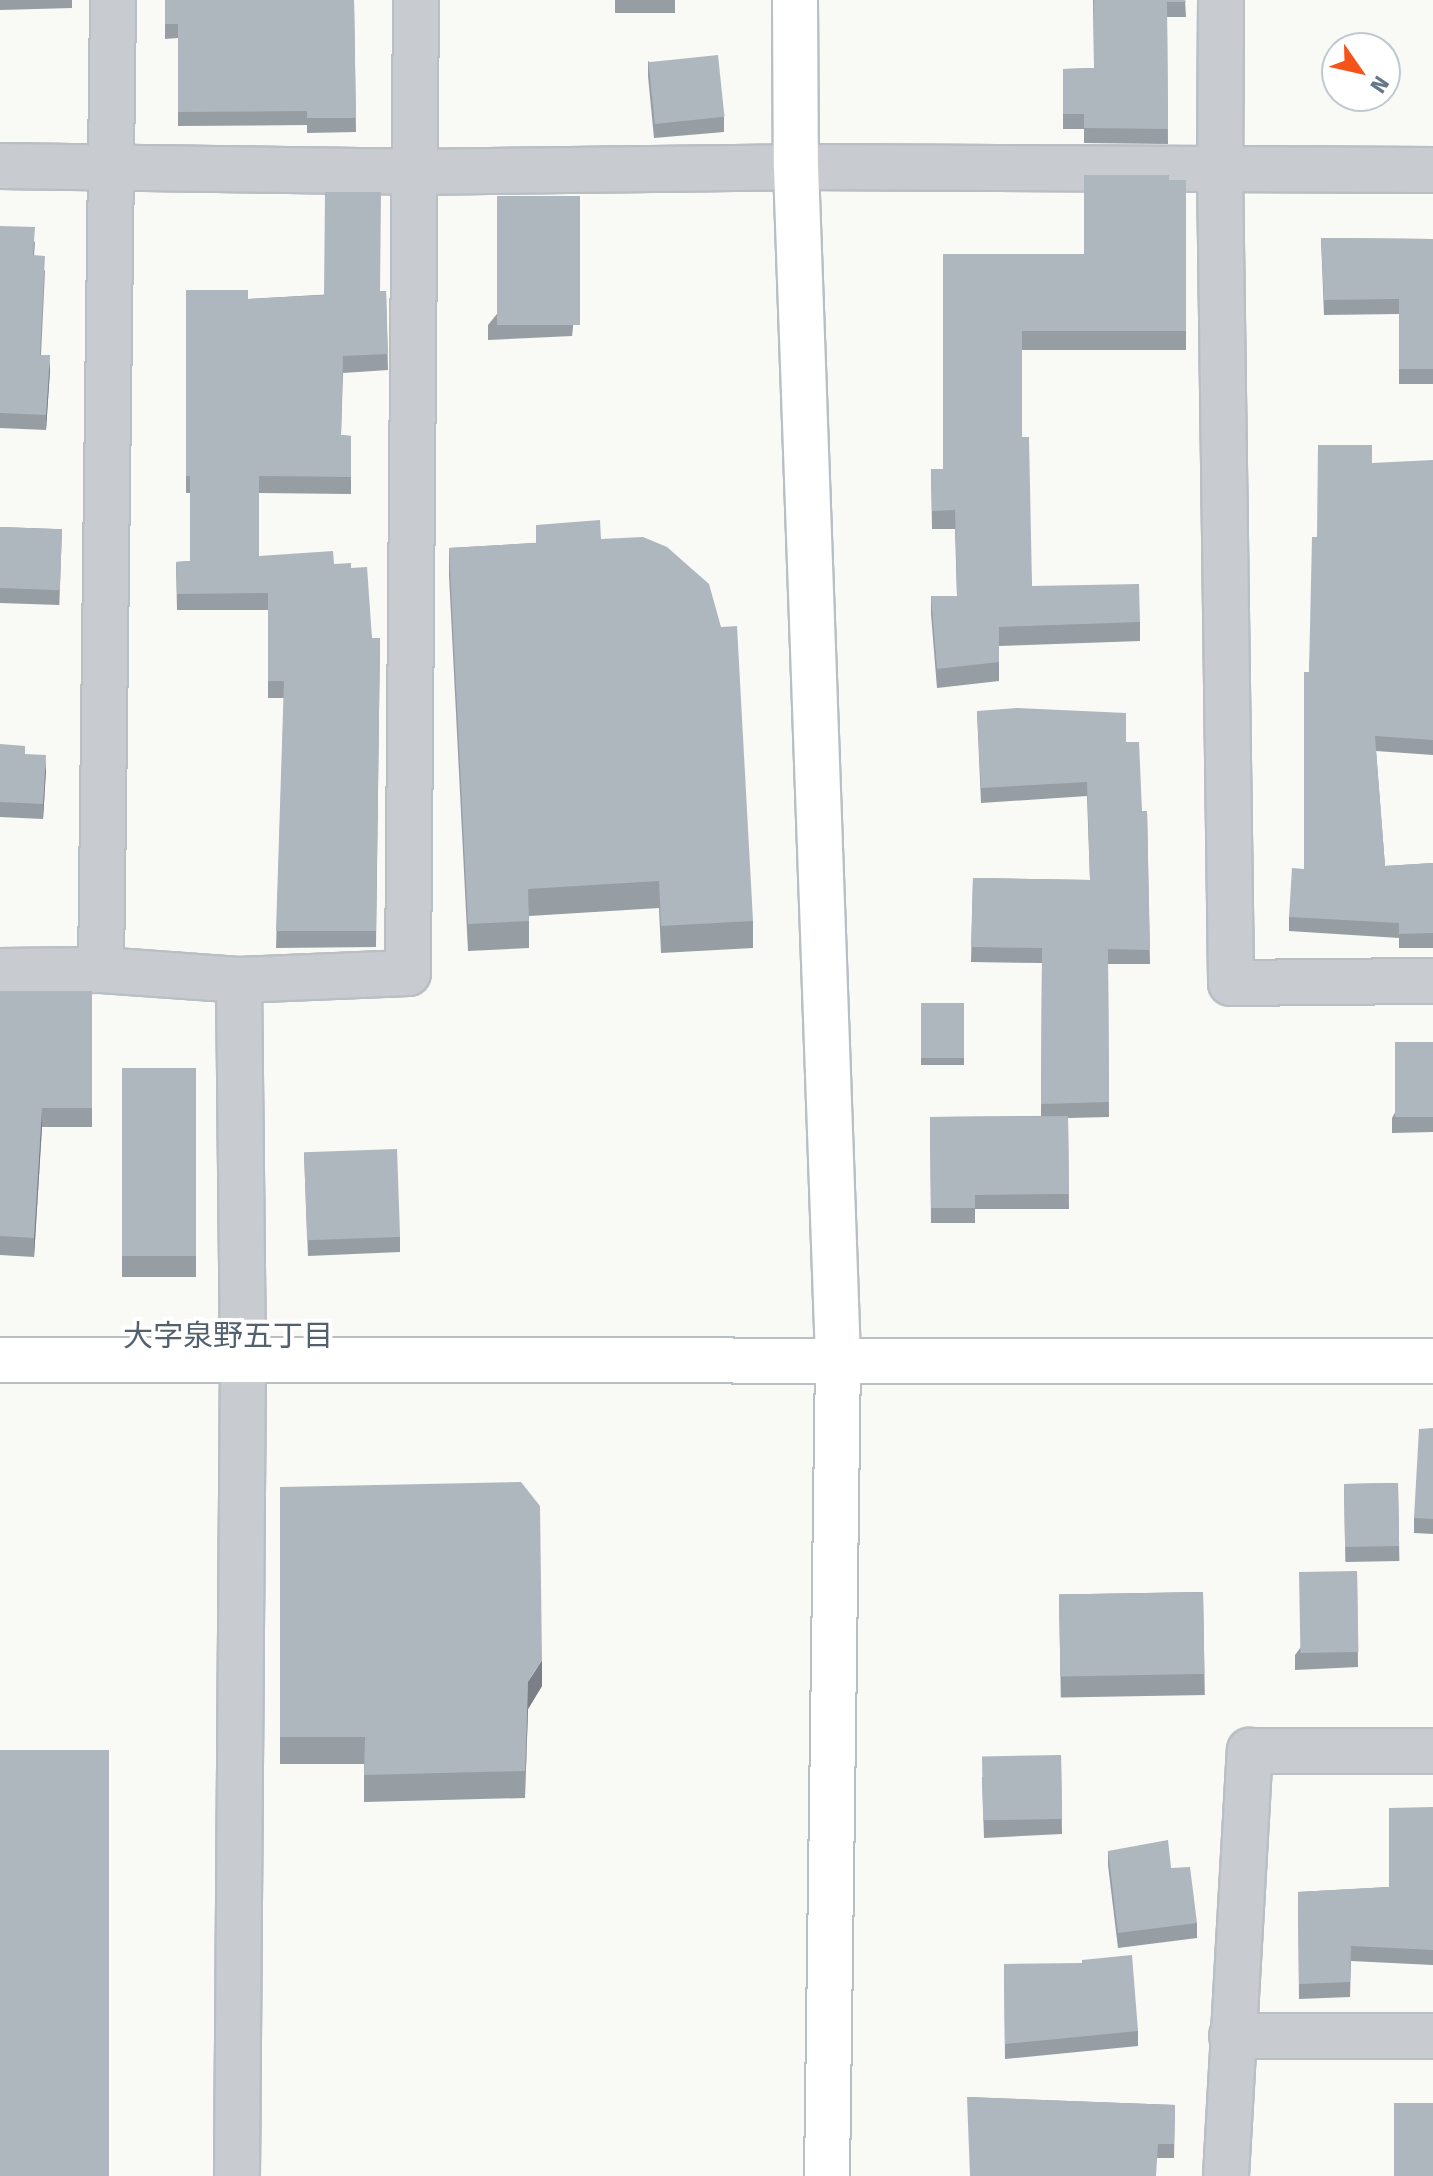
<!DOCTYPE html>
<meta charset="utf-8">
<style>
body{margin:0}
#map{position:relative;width:1433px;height:2176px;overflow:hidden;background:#f9f9f6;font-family:"Fira Sans","Noto Sans JP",sans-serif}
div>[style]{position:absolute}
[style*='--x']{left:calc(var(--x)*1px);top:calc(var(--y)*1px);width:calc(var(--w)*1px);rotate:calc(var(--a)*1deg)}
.roads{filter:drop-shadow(2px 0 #babfc4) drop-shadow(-2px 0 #babfc4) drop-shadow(0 2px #babfc4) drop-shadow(0 -2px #babfc4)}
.street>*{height:44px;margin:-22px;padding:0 22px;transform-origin:22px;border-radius:22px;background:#c8ccd0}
.secondary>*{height:44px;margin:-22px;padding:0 22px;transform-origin:22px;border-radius:22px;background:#fff}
.wall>*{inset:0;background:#969da3;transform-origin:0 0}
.shaded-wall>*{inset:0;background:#7a8085}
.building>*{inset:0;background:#aeb7be;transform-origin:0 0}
span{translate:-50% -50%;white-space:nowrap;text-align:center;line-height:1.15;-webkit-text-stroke:8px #fff;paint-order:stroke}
.neighbourhood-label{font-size:30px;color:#53616e}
.north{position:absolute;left:1321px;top:32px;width:80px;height:80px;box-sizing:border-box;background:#fff;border:2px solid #c1c9d0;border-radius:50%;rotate:124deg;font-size:22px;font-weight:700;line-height:32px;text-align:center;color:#64788a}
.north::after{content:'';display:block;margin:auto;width:28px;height:36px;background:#f65318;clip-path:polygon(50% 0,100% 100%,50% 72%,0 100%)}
</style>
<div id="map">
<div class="roads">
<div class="street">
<div style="--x:1221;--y:0;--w:170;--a:90.3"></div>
<div style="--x:1220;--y:170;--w:813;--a:89.22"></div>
<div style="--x:1231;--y:983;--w:202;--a:-0.6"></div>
<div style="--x:0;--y:166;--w:414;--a:0.8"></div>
<div style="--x:414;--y:172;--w:382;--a:-0.7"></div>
<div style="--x:796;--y:167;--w:637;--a:0.27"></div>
<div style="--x:101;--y:970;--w:970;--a:-89.29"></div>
<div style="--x:0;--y:971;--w:101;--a:-0.6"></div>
<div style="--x:101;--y:970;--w:138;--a:4.1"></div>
<div style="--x:239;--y:980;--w:169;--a:-2.4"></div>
<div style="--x:408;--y:973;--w:973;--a:-89.53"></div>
<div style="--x:1232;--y:2036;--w:201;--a:0"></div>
<div style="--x:237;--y:2176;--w:815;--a:-89.58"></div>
<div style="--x:243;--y:1361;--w:381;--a:-90.6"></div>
<div style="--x:1226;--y:2176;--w:426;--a:-86.8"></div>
<div style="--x:1250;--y:1751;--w:183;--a:0"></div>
</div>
<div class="secondary">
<div style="--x:795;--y:0;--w:167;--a:89.7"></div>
<div style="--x:796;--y:167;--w:1192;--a:87.98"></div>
<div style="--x:838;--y:1358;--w:818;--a:90.77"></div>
<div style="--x:0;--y:1360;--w:1433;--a:0.04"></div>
</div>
</div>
<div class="wall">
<div style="clip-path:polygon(0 0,72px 0,72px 8px,0 10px)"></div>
<div style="clip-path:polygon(165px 0,354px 0,356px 132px,307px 133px,307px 125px,178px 126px,178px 38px,165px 39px)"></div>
<div style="left:615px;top:0;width:60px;height:13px"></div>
<div style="clip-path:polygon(1093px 0,1185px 0,1186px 17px,1167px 17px,1168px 144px,1084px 143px,1084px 129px,1063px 129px,1063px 69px,1094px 68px)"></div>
<div style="clip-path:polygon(648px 61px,724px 117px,724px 132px,654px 138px,648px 76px)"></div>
<div style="clip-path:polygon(1169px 180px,1186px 180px,1186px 350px,1022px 350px,1022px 437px,1032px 586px,1140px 622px,1140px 641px,999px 646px,999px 681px,937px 688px,931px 614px,931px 596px,957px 596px,955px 529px,932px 529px,931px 469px,943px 469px,943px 254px,1084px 254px)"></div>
<div style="clip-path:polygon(580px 211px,572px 336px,488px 340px,488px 325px)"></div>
<div style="clip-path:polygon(0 226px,35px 242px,34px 256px,45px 271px,41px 355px,50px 370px,46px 430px,0 428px)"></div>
<div style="clip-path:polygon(1321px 238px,1433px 239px,1433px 384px,1399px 384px,1399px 314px,1324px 315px)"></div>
<div style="clip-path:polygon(186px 290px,248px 299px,386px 291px,388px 370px,343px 373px,341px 435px,351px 436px,351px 494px,259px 493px,259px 556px,334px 564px,351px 568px,372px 638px,380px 638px,376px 947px,276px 948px,284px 698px,268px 698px,268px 610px,177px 610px,176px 562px,190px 561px,190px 493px,186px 493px)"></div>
<div style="clip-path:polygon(1433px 460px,1433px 755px,1376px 751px,1385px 866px,1433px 863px,1433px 948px,1399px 948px,1399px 938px,1289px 931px,1289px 917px,1304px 869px,1309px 672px,1317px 537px)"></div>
<div style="left:0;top:527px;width:62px;height:76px;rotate:2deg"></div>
<div style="clip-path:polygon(601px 539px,753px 921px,753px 948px,661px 953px,659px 908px,529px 916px,529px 948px,468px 951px,449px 575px,449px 548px)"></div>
<div style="clip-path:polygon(977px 711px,1126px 742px,1142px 811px,1147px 811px,1150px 964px,1108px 964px,1109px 1117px,1068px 1118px,1069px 1209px,975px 1209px,975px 1223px,931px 1223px,930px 1117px,1041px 1116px,1042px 963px,971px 962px,973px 878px,1090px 880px,1087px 796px,981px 803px)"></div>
<div style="clip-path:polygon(0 744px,25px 754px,46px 770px,43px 819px,0 817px)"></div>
<div style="clip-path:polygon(0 991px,92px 991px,92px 1127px,42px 1127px,34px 1257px,0 1255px)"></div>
<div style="left:921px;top:1003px;width:43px;height:62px"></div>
<div style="clip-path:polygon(1433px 1042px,1433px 1132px,1392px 1133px,1392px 1118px)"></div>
<div style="left:196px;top:1068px;width:209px;height:74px;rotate:90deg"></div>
<div style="clip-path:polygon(304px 1153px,400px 1237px,400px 1252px,308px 1256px)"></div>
<div style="clip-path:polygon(1433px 1428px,1433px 1534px,1414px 1533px,1414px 1518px)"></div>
<div style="left:1398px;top:1483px;width:78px;height:54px;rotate:89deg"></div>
<div style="clip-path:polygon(280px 1487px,542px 1686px,528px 1709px,525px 1798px,364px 1802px,364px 1764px,280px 1764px)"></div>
<div style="clip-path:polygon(1357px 1571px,1358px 1667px,1295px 1670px,1295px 1655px)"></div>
<div style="left:1203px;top:1592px;width:103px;height:144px;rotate:89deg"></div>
<div style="clip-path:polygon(1061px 1755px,1062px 1834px,984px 1838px,982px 1777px)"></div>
<div style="clip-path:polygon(1433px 1807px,1433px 1965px,1351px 1961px,1350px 1997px,1299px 1999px,1298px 1892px,1389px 1887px)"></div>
<div style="clip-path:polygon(1108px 1851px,1171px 1868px,1197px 1923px,1197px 1938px,1118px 1948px,1108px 1865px)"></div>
<div style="clip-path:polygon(1004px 1964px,1138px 2031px,1138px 2046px,1005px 2059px)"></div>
<div style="clip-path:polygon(967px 2097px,1175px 2105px,1174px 2158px,1158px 2158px)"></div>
</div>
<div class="shaded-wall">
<div style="clip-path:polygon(580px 196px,580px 211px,572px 336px,572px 321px)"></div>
<div style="clip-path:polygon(50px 355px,50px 370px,46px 430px,46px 415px)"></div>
<div style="clip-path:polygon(46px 755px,46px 770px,43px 819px,43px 804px)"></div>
<div style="clip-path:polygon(42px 1108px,42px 1127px,34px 1257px,34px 1238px)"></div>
<div style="clip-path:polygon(542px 1660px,542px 1686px,528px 1709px,525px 1798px,528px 1682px)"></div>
</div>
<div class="building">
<div style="clip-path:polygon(165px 0,354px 0,356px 118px,307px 118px,307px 111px,178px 112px,178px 24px,165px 24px)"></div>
<div style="clip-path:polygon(1094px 0,1185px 0,1186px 2px,1167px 2px,1168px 129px,1084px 128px,1084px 114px,1063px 114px,1063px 69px,1094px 68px)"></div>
<div style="left:718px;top:55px;width:62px;height:70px;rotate:84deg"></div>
<div style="clip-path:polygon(1084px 175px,1169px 175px,1169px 180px,1186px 180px,1186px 331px,1022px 331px,1022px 437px,1029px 437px,1032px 586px,1139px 584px,1140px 622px,999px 627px,999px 662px,937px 669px,931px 596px,957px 596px,955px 510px,932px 511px,931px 469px,943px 469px,943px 254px,1084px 254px)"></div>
<div style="clip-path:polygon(325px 192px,381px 192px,380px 292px,386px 291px,388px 354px,343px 356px,341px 435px,351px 436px,351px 477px,259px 476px,259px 556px,333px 551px,334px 564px,351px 563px,351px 568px,367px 567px,372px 638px,380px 638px,376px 931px,276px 931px,284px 681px,268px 681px,268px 593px,177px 594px,176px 562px,190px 561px,190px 476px,186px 476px,186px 290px,248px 290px,248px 299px,324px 295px)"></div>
<div style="left:497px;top:196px;width:83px;height:129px"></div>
<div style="clip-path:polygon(0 226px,35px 227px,33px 255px,45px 256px,40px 355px,50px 355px,46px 415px,0 413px)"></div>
<div style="clip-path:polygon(1321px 238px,1433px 239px,1433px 369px,1399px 369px,1399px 299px,1324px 300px)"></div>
<div style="clip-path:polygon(1318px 445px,1372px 445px,1372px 463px,1433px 460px,1433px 740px,1375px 736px,1385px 866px,1433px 863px,1433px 933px,1399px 934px,1399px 923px,1289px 917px,1292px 868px,1304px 869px,1304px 672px,1309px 672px,1312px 537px,1317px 537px)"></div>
<div style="clip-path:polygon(600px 520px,601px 539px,643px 537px,667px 547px,709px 584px,721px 627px,737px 626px,753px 921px,661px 926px,659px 881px,528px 889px,529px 921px,468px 924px,449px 548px,536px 543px,536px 525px)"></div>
<div style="left:0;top:527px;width:62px;height:61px;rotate:2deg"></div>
<div style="clip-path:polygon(1017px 708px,1126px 713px,1126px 742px,1139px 742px,1142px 811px,1147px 811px,1150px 950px,1108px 949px,1109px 1102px,1041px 1104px,1042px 948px,971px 947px,973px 878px,1090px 880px,1087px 782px,981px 788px,977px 711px)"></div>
<div style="clip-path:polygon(0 744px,25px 746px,25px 754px,46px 755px,43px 804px,0 802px)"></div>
<div style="clip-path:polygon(0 991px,92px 991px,92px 1108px,42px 1108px,34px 1238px,0 1236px)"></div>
<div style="left:921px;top:1003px;width:43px;height:55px"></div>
<div style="left:1433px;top:1042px;width:75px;height:38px;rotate:90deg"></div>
<div style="left:196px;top:1068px;width:188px;height:74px;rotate:90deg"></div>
<div style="clip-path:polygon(1068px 1116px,1069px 1194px,975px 1195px,975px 1208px,931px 1208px,930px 1117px)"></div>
<div style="left:397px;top:1149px;width:88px;height:93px;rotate:88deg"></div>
<div style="clip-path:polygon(1433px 1428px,1433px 1519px,1414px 1518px,1419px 1429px)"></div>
<div style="clip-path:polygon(521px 1482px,540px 1506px,542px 1660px,528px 1682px,525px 1771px,364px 1775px,365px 1737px,280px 1737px,280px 1487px)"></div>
<div style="left:1398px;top:1483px;width:63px;height:54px;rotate:89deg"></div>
<div style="left:1357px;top:1571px;width:81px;height:58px;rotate:89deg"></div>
<div style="left:1203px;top:1592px;width:82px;height:144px;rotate:89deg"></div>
<div style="left:109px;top:1750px;width:426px;height:109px;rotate:90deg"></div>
<div style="left:1061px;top:1755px;width:64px;height:79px;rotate:89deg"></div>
<div style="clip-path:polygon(1433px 1807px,1433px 1950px,1351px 1946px,1350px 1982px,1299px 1984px,1298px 1892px,1389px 1887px,1389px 1808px)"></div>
<div style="clip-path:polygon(1168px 1840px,1171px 1868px,1190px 1867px,1197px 1923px,1118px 1933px,1108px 1851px)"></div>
<div style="clip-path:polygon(1132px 1955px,1138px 2031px,1005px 2044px,1004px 1964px,1082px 1963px,1082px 1960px)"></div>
<div style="clip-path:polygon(967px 2097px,1175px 2105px,1174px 2144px,1158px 2144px,1156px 2176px,970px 2176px)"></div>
<div style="left:1394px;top:2103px;width:39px;height:73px"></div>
</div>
<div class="neighbourhood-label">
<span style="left:228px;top:1336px">大字泉野五丁目</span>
</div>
<div class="north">N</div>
</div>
